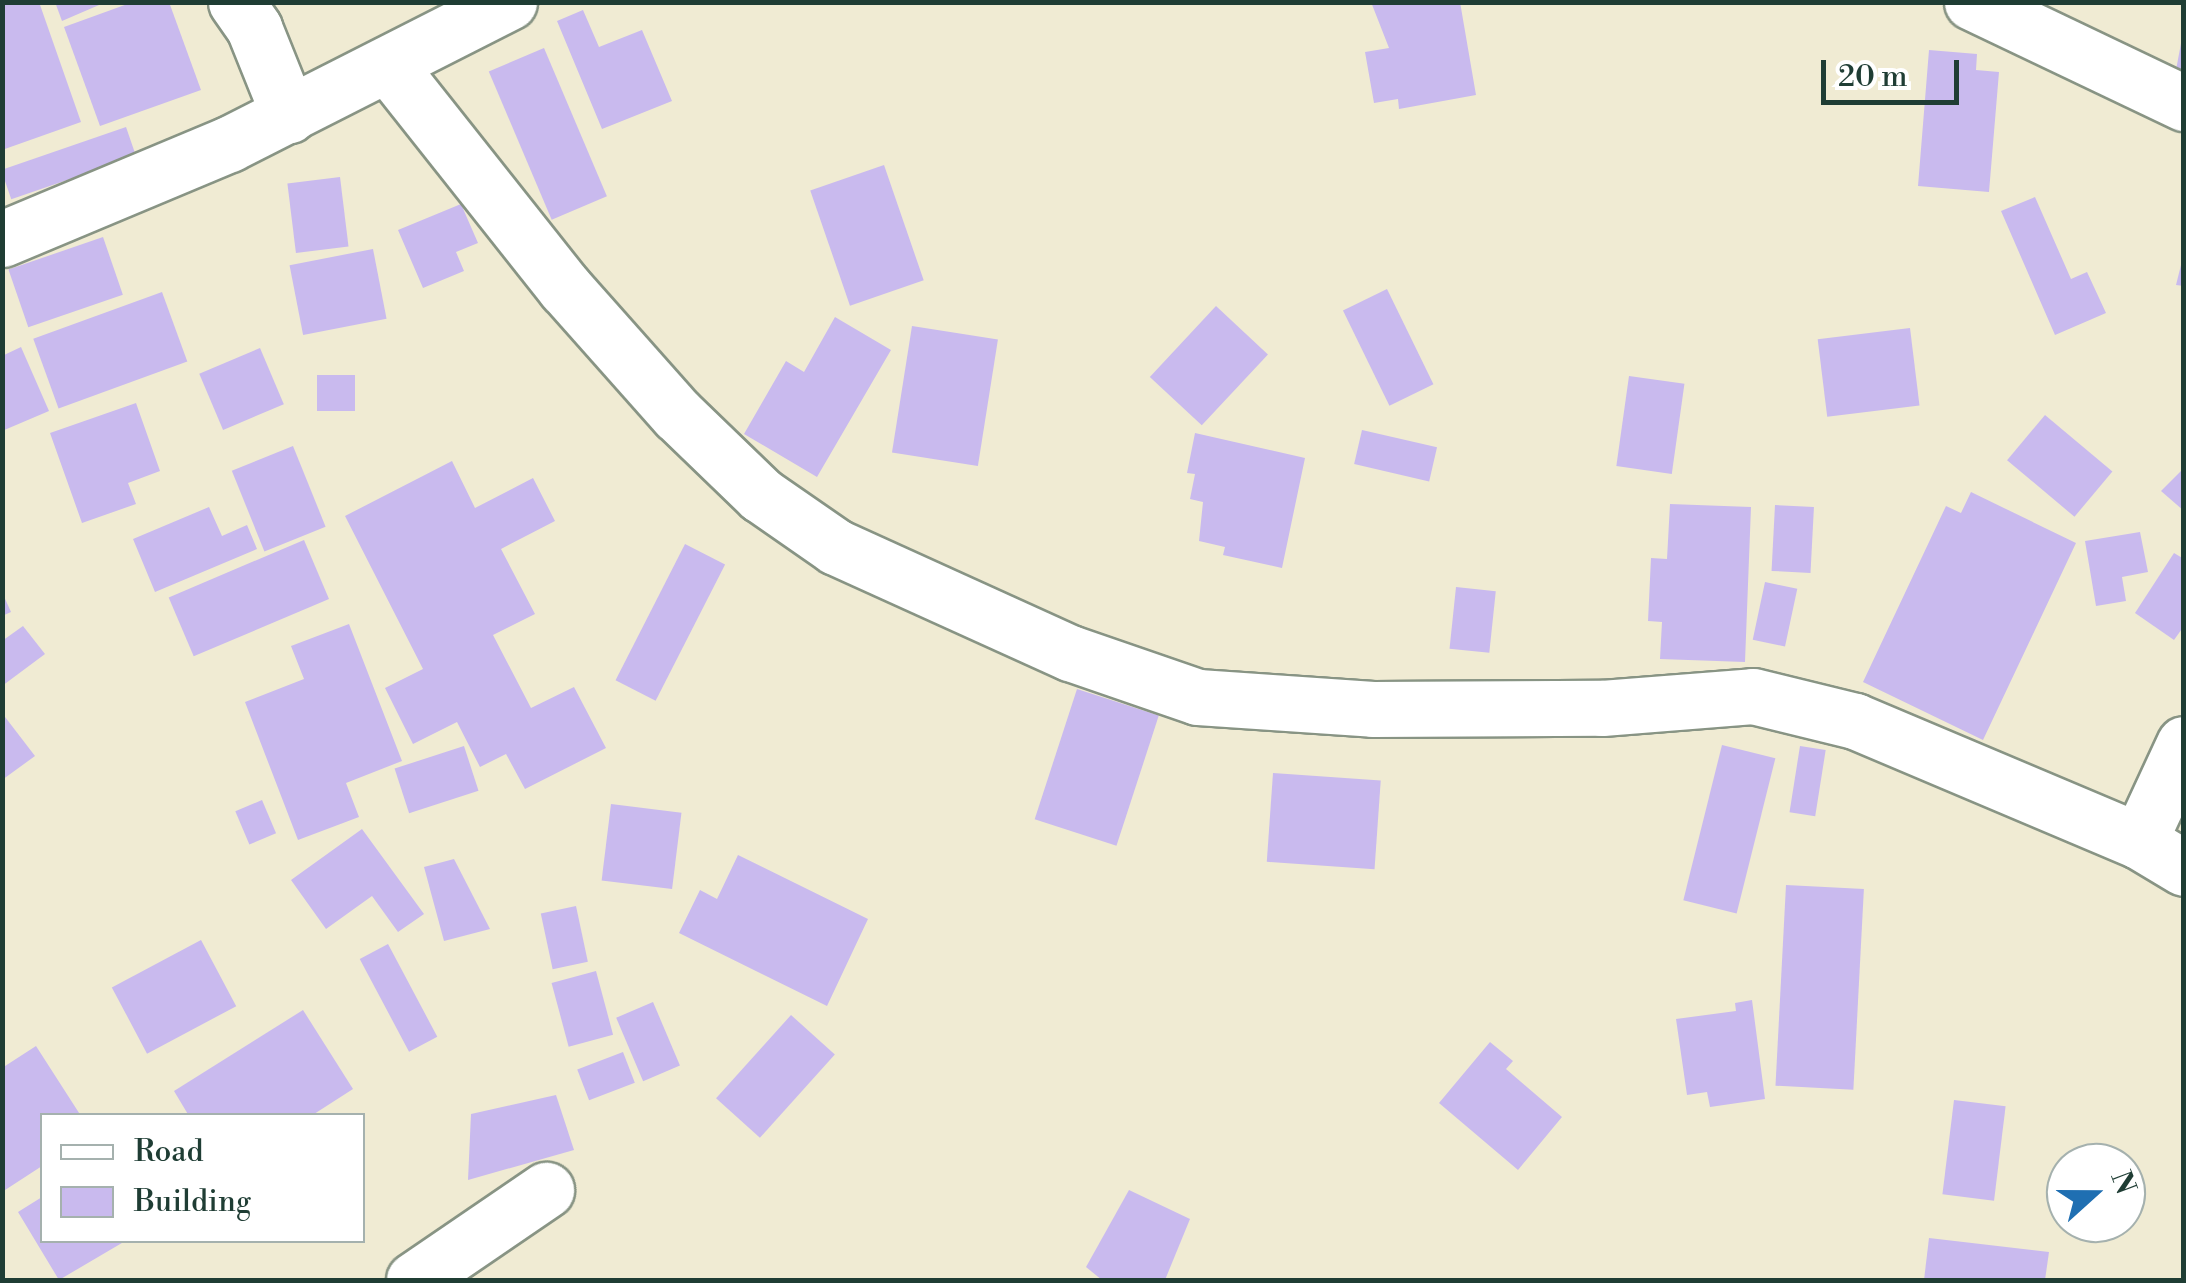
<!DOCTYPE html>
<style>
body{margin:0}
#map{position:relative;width:2186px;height:1283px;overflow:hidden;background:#f0ebd3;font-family:"Libre Bodoni",serif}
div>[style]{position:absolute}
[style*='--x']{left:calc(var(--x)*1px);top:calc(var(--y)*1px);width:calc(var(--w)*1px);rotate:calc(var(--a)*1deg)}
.building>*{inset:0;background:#c9baee;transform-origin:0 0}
.roads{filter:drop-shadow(2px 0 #889484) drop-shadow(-2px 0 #889484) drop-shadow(0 2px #889484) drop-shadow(0 -2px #889484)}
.street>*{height:55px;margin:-27.5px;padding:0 27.5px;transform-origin:27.5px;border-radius:27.5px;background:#fff}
span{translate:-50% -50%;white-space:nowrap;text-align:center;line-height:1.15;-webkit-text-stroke:8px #fff;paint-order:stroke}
.frame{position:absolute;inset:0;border:5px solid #1f3d34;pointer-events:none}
.legend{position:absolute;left:40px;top:1113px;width:325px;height:130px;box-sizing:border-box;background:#fff;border:2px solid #a5b1ae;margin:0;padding:12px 18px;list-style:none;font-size:30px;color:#1f3d34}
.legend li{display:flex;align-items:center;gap:20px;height:50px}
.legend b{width:50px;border:2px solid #a5b1ae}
.north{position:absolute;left:2046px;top:1143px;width:100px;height:100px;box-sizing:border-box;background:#fff;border:2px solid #a5b1ae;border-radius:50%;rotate:69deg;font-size:28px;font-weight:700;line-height:40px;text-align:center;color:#1f3d34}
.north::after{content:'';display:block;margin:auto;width:35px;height:45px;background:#1f6fb2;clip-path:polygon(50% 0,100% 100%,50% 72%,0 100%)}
.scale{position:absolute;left:1821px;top:60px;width:138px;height:45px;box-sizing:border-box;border:5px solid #1f3d34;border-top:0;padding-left:12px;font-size:30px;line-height:35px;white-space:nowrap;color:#1f3d34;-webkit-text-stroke:8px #fff;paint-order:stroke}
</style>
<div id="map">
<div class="building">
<div style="clip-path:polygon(2px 2px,39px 2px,81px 122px,2px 150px)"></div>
<div style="clip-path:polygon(55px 2px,106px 2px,62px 21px)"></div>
<div style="clip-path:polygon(133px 2px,169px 2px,201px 90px,100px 126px,64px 27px)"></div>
<div style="clip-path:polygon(1371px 2px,1460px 2px,1476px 95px,1399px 109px,1398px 99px,1374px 103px,1365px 52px,1389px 48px)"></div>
<div style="clip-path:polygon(583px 10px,599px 47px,642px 30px,672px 101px,602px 129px,557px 21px)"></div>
<div style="clip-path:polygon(2182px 38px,2184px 38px,2184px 72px,2176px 70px)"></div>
<div style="left:544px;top:48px;width:161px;height:60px;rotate:67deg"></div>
<div style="clip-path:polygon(1929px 50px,1977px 54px,1976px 70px,1999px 72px,1989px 192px,1918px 186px)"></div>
<div style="left:126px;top:127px;width:31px;height:132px;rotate:71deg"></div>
<div style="left:884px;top:165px;width:122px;height:78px;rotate:71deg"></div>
<div style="left:340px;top:177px;width:70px;height:53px;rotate:83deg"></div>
<div style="clip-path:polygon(2035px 197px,2071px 279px,2087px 272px,2106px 313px,2055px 335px,2001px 211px)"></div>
<div style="clip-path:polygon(461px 204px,478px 243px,456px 252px,464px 271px,423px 288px,398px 230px)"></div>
<div style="left:103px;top:237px;width:61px;height:100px;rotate:71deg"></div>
<div style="left:373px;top:249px;width:71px;height:85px;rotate:79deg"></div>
<div style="clip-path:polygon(2184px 253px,2184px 286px,2176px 285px)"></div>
<div style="left:1387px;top:289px;width:106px;height:49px;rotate:64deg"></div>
<div style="left:162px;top:292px;width:74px;height:137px;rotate:70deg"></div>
<div style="left:1216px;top:306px;width:71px;height:97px;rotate:43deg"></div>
<div style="clip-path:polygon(835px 317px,891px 350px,817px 477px,744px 434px,786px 361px,804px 372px)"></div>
<div style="left:912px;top:326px;width:87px;height:128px;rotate:9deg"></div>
<div style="left:1910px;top:328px;width:78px;height:93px;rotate:83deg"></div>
<div style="clip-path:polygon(21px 347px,49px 411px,2px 431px,2px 356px)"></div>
<div style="left:260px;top:348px;width:61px;height:66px;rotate:67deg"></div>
<div style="left:355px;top:375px;width:36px;height:38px;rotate:90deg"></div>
<div style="left:1629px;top:376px;width:56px;height:91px;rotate:8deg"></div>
<div style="clip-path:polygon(136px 403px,160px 471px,128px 483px,136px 504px,82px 523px,50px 433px)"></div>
<div style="left:2045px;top:415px;width:88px;height:59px;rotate:40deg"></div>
<div style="left:1362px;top:430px;width:77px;height:35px;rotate:13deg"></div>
<div style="clip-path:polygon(1195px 433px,1305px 458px,1282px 568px,1223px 555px,1225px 547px,1199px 541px,1203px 502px,1190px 499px,1195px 474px,1187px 473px)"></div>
<div style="left:293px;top:446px;width:87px;height:66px;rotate:68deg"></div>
<div style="clip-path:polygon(452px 461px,475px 508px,533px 478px,555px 521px,501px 549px,535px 614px,493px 635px,531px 708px,574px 687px,606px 748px,525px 789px,506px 754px,480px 767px,457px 722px,413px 744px,385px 688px,423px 669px,345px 516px)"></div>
<div style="clip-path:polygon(2184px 468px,2184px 511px,2161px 491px)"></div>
<div style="clip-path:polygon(1971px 492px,2076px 543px,1983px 740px,1863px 682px,1946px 506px,1961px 513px)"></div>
<div style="clip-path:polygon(1670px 504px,1751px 507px,1745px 662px,1660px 659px,1662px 622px,1648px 621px,1651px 558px,1667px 559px)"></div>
<div style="left:1775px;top:505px;width:39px;height:66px;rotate:3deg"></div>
<div style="clip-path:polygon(209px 507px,222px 536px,247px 525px,257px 549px,155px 592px,133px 539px)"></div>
<div style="clip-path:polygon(2140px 532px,2148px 572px,2122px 577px,2126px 601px,2096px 606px,2085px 541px)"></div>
<div style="left:304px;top:540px;width:64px;height:147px;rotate:67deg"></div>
<div style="left:685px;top:544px;width:45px;height:153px;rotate:27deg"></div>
<div style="clip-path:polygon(2174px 553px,2184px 559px,2184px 626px,2174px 640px,2135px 613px)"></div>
<div style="left:1765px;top:582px;width:33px;height:59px;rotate:12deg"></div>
<div style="left:1456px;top:587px;width:40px;height:62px;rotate:6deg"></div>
<div style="clip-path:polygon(2px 592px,11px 612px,2px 616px)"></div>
<div style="clip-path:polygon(349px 624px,402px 761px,346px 783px,359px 817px,298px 840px,245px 702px,304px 679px,291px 646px)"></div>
<div style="clip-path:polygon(23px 626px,45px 654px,2px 686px,2px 641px)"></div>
<div style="left:1077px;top:689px;width:86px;height:137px;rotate:18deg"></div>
<div style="clip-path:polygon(2px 713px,35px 756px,2px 780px)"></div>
<div style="left:1722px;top:745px;width:55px;height:160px;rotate:14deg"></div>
<div style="left:464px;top:746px;width:47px;height:73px;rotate:72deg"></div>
<div style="left:1800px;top:746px;width:26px;height:67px;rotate:9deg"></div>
<div style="left:1273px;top:773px;width:108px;height:89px;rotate:4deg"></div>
<div style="left:262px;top:800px;width:36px;height:29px;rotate:67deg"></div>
<div style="left:611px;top:804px;width:71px;height:77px;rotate:7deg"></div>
<div style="clip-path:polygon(362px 829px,424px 914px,398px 932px,372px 896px,326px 929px,291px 880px)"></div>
<div style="clip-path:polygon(738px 855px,868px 919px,827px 1006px,679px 933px,700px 890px,717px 899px)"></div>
<div style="clip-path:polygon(454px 859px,490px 929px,444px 941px,424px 867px)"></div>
<div style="left:1786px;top:885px;width:78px;height:201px;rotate:3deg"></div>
<div style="left:576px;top:906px;width:57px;height:36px;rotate:78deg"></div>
<div style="left:201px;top:940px;width:75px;height:101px;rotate:62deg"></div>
<div style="left:388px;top:944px;width:105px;height:32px;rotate:62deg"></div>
<div style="left:596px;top:971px;width:66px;height:46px;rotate:75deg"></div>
<div style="clip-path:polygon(1752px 1000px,1765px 1099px,1710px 1107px,1707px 1092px,1687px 1095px,1676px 1019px,1736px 1011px,1735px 1003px)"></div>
<div style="left:653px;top:1002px;width:69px;height:40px;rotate:67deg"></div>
<div style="clip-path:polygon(303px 1010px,353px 1089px,311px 1116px,189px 1116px,174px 1091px)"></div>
<div style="left:791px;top:1015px;width:59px;height:112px;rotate:42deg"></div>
<div style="clip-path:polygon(1490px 1042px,1513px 1061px,1506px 1069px,1562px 1117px,1518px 1170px,1439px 1103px)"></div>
<div style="clip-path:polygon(36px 1046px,81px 1116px,42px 1116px,42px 1166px,2px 1192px,2px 1068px)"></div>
<div style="left:623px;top:1052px;width:33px;height:49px;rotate:69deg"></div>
<div style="clip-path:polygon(556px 1095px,574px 1150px,468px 1180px,471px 1114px)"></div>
<div style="left:1954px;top:1100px;width:52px;height:95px;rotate:7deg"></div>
<div style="clip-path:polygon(1129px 1190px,1190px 1219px,1165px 1280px,1102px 1280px,1086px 1267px)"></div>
<div style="clip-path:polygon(42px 1197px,42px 1240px,127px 1240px,59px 1280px,18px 1212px)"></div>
<div style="clip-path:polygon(1929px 1238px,2049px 1252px,2045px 1280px,1924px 1280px)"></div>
</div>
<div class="roads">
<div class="street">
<div style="--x:236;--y:2;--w:32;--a:55"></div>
<div style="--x:254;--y:28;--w:94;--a:68.1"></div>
<div style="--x:1972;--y:2;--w:235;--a:25.5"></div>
<div style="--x:388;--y:65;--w:285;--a:51.6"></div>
<div style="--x:565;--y:288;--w:169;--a:48.4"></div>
<div style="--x:677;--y:414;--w:117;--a:44"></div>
<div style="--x:761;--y:495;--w:91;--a:34.7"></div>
<div style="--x:836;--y:547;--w:257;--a:24.4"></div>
<div style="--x:1070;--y:653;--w:135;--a:19"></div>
<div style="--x:1198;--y:697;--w:175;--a:3.9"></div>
<div style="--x:1373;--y:709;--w:229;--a:-0.3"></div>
<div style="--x:1602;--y:708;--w:151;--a:-4.5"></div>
<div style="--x:1753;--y:696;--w:105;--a:13.8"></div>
<div style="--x:1855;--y:721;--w:308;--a:22.9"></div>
<div style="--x:2139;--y:841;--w:52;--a:31"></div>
<div style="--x:2;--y:239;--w:246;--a:-22.7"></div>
<div style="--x:229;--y:144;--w:314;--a:-26.9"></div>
<div style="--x:2139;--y:841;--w:107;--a:-65.1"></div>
<div style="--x:414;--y:1280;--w:160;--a:-34.3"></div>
</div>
</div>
<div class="frame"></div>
<ul class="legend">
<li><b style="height:12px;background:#fff"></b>Road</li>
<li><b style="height:28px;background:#c9baee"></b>Building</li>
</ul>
<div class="north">N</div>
<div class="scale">20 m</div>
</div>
